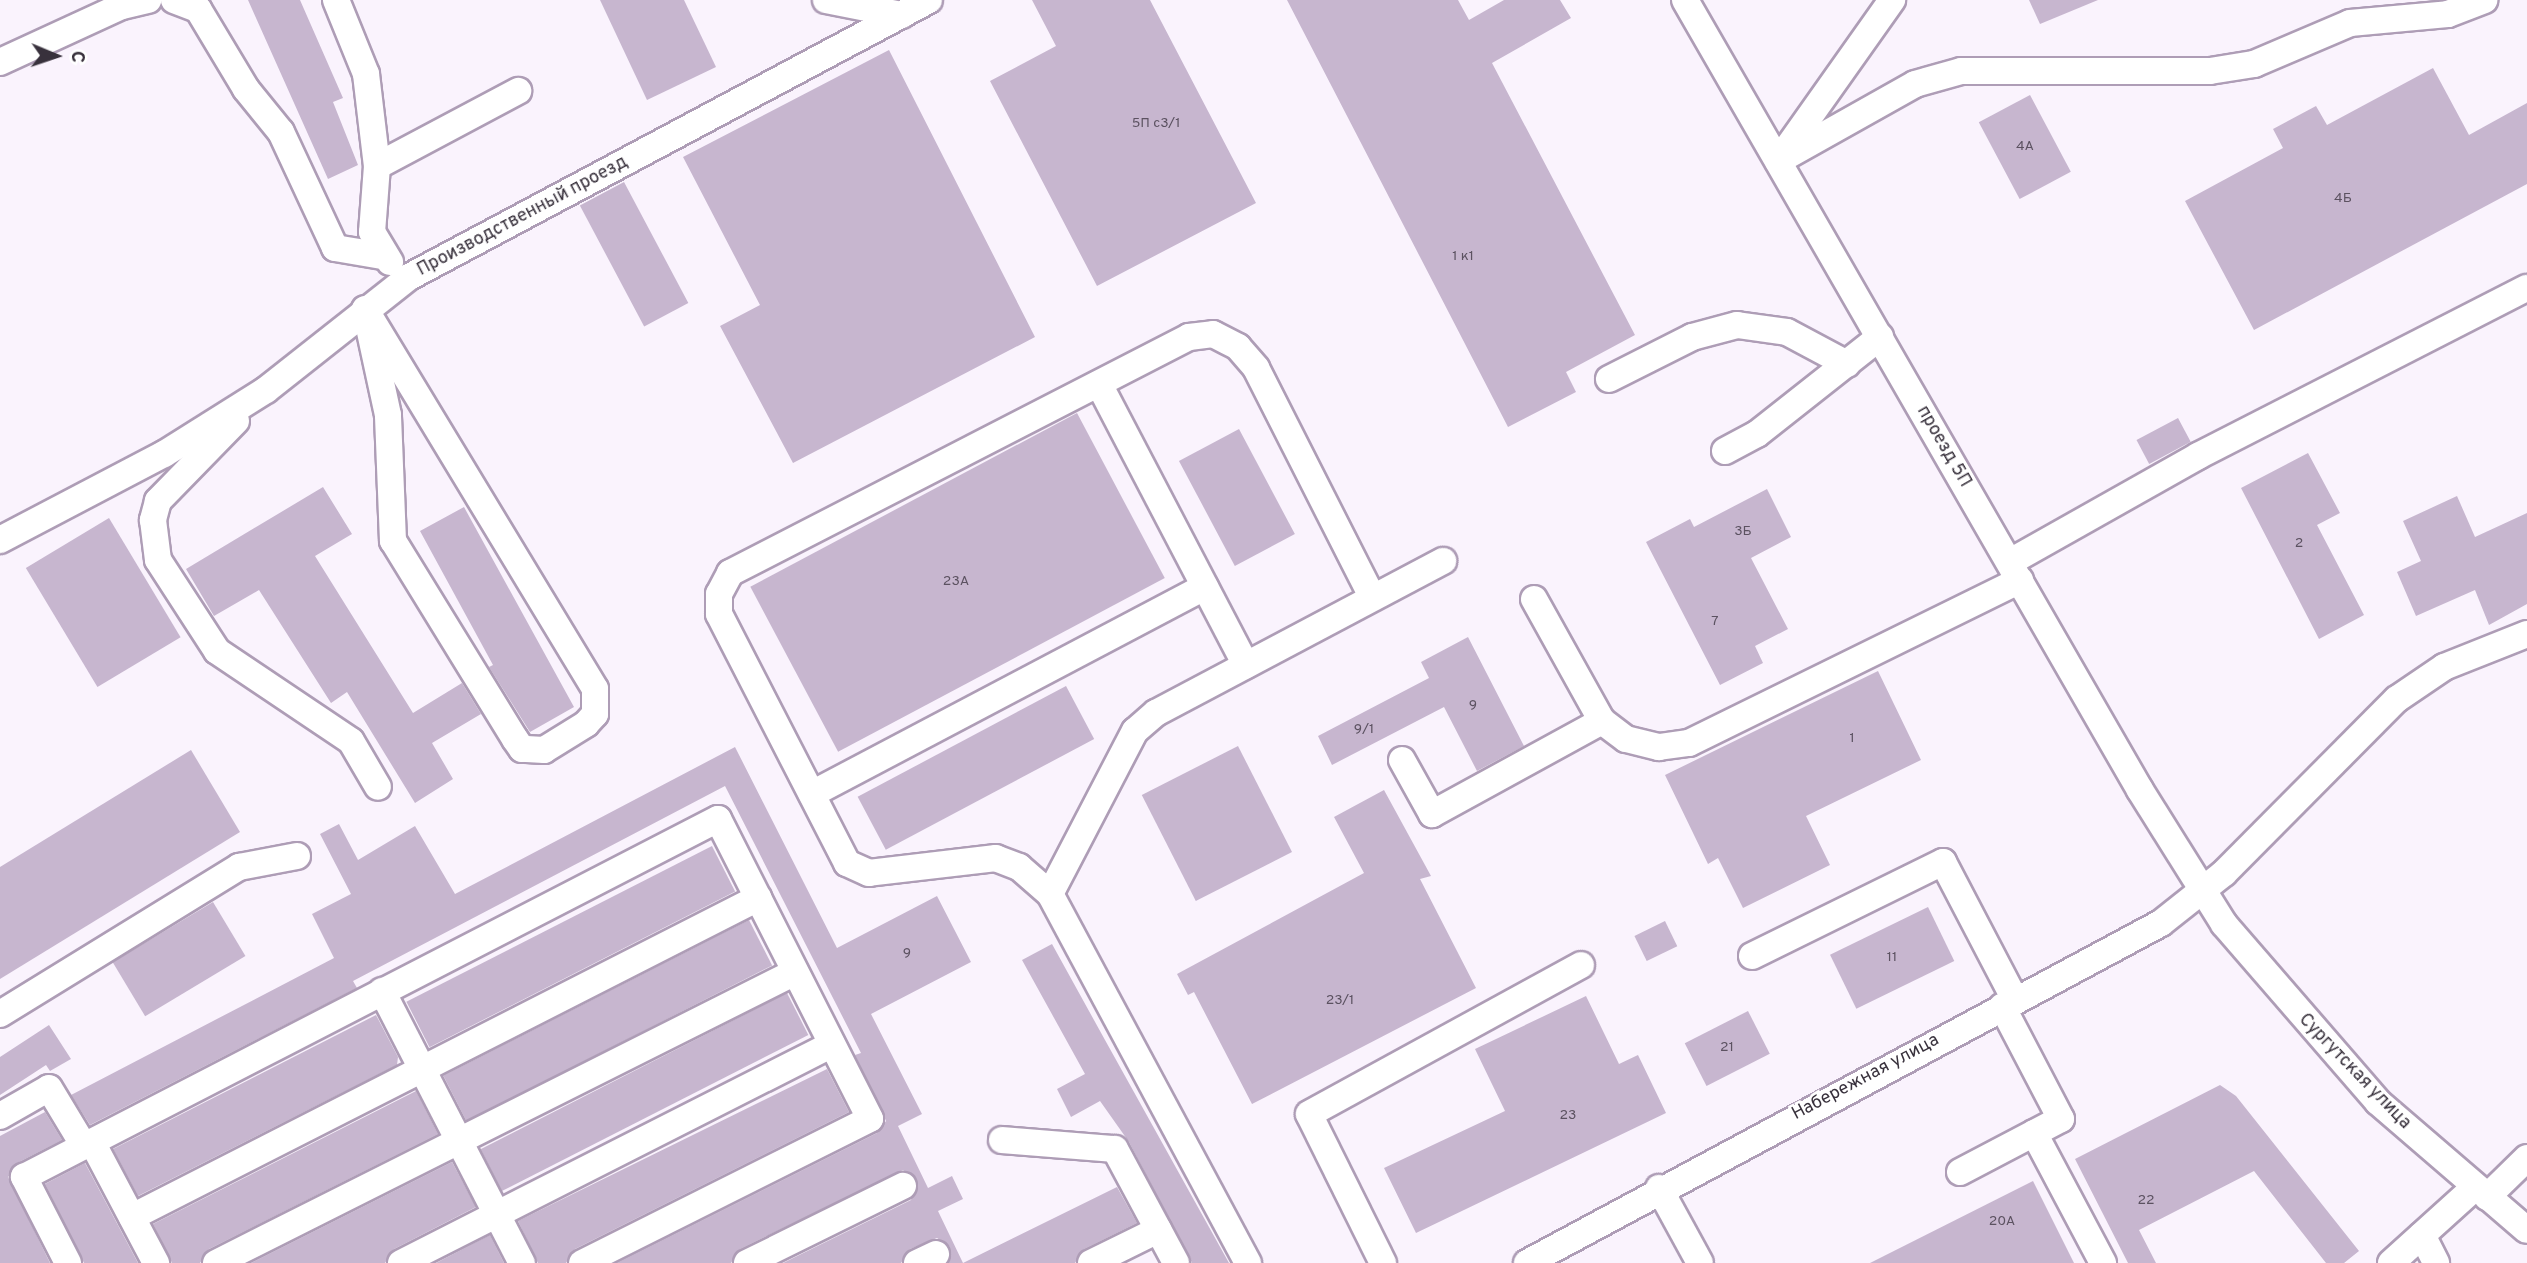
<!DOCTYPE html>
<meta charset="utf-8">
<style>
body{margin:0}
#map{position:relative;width:2527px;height:1263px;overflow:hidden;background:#faf3fd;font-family:Overpass,sans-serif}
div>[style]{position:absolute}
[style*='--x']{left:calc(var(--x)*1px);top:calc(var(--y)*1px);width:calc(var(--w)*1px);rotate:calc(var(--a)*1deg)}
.building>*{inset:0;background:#c7b6cf;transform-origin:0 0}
.roads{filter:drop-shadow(2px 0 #ae9db6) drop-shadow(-2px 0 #ae9db6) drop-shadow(0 2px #ae9db6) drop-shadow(0 -2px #ae9db6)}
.minor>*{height:26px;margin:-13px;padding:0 13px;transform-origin:13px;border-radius:13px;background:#fff}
span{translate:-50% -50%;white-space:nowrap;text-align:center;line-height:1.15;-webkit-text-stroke:5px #fff;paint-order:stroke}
.number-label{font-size:14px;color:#5c5261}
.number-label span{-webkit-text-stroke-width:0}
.street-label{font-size:18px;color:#38313c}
.north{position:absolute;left:21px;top:21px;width:70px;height:70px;-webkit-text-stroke:5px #fff;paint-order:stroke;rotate:92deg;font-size:19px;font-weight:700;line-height:28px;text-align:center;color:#38313c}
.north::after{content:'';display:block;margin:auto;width:24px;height:32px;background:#38313c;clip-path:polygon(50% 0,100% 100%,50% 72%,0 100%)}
</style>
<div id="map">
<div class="building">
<div style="clip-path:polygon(248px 0,300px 0,343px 98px,333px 102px,358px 165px,328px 179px)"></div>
<div style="clip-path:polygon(600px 0,684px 0,716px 67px,647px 100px)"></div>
<div style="clip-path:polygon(1032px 0,1150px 0,1256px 203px,1097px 286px,990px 81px,1056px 46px)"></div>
<div style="clip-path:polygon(1287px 0,1458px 0,1469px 20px,1504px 0,1560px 0,1571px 18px,1492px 63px,1635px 335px,1566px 372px,1576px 392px,1508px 427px)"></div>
<div style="clip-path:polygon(2029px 0,2098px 0,2040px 24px)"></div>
<div style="clip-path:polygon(889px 50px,1035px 337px,793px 463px,720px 326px,760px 305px,683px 157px)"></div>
<div style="clip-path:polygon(2433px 68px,2469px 135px,2527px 103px,2527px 184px,2254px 330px,2185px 201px,2283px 148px,2273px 129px,2316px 106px,2327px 125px)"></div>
<div style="left:2030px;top:95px;width:87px;height:58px;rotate:62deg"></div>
<div style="left:624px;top:182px;width:137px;height:50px;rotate:62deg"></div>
<div style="left:1077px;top:413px;width:187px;height:370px;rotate:62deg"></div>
<div style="left:2178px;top:418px;width:27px;height:47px;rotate:62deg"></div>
<div style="left:1239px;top:429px;width:119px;height:68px;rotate:62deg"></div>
<div style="clip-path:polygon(2308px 453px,2340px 513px,2317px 525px,2364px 615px,2319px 639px,2241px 488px)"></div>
<div style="clip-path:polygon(323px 487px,352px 534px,315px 556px,413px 713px,462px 683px,481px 714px,432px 743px,453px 779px,415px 803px,347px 692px,331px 703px,259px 590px,214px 616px,186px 569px)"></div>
<div style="clip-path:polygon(1767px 489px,1791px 537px,1751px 558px,1788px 629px,1755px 646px,1763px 663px,1720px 685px,1646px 542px,1690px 519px,1694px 527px)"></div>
<div style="clip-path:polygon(2457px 496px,2475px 537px,2527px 513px,2527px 604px,2489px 625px,2475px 590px,2416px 616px,2397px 572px,2421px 561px,2403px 521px)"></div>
<div style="clip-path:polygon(464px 507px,574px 707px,530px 732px,489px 667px,493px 665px,420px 531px)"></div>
<div style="left:109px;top:518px;width:139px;height:97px;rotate:59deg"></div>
<div style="clip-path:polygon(1468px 637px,1524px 746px,1477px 771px,1444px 707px,1332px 765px,1318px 736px,1429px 678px,1421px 662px)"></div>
<div style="clip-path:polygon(1878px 671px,1921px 760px,1806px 816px,1830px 865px,1743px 908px,1718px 858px,1708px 864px,1665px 775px)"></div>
<div style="left:1066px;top:686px;width:60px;height:236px;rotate:62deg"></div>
<div style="left:1238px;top:746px;width:119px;height:108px;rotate:63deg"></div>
<div style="clip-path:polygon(735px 747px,837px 948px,937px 896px,971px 962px,871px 1014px,922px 1114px,898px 1126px,928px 1188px,952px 1176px,963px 1199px,938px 1211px,963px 1263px,1117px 1187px,1137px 1223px,1084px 1249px,1075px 1263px,949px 1263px,950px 1247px,937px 1238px,910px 1249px,901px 1263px,783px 1263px,911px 1200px,917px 1180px,903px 1170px,740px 1249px,731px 1263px,617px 1263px,877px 1133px,886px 1121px,855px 1055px,861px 1053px,725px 786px,353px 981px,357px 988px,90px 1125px,71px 1095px,334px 958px,312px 914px,351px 894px,320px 834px,339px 824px,358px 860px,415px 826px,455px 894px)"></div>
<div style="clip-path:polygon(191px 750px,240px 832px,0 979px,0 867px)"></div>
<div style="clip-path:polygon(1384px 790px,1431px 876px,1420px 879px,1476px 988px,1252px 1104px,1194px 992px,1188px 995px,1177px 974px,1364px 873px,1334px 817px)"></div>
<div style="left:712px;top:846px;width:51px;height:343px;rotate:63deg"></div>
<div style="left:213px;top:902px;width:63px;height:117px;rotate:59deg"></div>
<div style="left:1928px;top:907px;width:60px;height:109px;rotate:64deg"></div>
<div style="left:749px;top:920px;width:51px;height:343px;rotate:63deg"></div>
<div style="left:1665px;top:921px;width:28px;height:34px;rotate:64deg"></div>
<div style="clip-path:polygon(1052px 944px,1105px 1040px,1229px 1263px,1192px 1263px,1129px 1142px,1100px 1101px,1071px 1117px,1057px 1089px,1085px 1074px,1022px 960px)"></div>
<div style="left:787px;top:993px;width:47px;height:344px;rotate:63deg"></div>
<div style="clip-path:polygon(1586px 996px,1619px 1064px,1638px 1055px,1666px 1113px,1416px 1233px,1384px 1168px,1505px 1111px,1475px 1049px)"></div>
<div style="left:1748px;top:1011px;width:48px;height:71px;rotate:63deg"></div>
<div style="clip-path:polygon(376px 1015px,398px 1057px,397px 1065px,138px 1196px,113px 1149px)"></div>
<div style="clip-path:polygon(49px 1025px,71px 1059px,50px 1071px,46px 1065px,0 1095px,0 1057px)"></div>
<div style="clip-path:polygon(827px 1069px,849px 1112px,575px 1249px,566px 1263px,538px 1263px,518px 1221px)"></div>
<div style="clip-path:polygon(2220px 1085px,2236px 1096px,2359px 1251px,2344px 1263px,2326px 1263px,2254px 1171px,2139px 1230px,2156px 1263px,2128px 1263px,2075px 1159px)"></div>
<div style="clip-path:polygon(416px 1091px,438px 1134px,209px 1249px,200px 1263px,172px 1263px,153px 1224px)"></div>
<div style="clip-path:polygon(45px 1112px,62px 1140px,17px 1163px,8px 1177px,50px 1263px,0 1263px,0 1136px)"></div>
<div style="clip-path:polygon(452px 1162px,476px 1207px,394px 1249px,385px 1263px,251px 1263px)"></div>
<div style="clip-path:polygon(85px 1163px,138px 1263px,84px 1263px,45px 1184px)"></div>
<div style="clip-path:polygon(2033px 1181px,2074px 1263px,1870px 1263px)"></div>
<div style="clip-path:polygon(490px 1235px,504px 1263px,436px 1263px)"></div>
</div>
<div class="roads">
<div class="minor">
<div style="--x:174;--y:0;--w:26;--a:21"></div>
<div style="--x:198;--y:9;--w:93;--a:59"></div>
<div style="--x:246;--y:89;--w:55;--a:50.9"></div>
<div style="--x:281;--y:132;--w:128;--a:65"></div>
<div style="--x:335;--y:248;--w:49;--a:9.5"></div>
<div style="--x:336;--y:0;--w:80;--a:67.9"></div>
<div style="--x:366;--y:74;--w:93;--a:83.2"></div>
<div style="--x:377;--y:166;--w:66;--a:94.3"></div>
<div style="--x:372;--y:232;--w:35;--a:59"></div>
<div style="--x:826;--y:0;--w:77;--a:11.2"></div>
<div style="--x:1685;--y:0;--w:912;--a:60.06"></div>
<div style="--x:2140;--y:790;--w:158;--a:57.9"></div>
<div style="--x:2224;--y:924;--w:235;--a:49.1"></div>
<div style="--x:2378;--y:1102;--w:196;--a:40.7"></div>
<div style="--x:0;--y:62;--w:134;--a:-24.7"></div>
<div style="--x:122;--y:6;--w:27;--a:-13"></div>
<div style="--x:1783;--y:154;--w:189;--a:-54.7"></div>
<div style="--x:1778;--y:161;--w:157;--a:-29.3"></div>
<div style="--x:1915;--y:84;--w:48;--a:-15.8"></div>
<div style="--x:1961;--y:71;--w:249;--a:0"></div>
<div style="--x:2210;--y:71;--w:45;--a:-9"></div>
<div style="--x:2254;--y:64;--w:104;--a:-23.1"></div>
<div style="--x:2350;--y:23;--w:98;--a:-5.2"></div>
<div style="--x:2448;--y:14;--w:39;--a:-21"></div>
<div style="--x:377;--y:166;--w:160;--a:-28"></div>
<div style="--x:365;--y:309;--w:444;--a:58.8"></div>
<div style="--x:595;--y:689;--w:25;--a:90"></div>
<div style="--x:595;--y:714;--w:13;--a:132"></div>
<div style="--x:586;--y:724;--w:49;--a:148.2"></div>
<div style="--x:544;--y:750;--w:22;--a:-177"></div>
<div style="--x:522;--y:749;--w:12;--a:-125"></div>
<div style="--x:515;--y:739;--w:233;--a:-121.6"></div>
<div style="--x:393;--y:541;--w:126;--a:-92.3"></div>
<div style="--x:388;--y:415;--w:108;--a:-102.2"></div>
<div style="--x:1609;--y:379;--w:93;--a:-26.8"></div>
<div style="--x:1692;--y:337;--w:47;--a:-14.9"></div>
<div style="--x:1737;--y:325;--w:50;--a:8"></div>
<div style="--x:1787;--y:332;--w:68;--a:28.1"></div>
<div style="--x:1099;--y:384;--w:317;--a:62.4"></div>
<div style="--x:236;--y:421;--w:112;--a:134.3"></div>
<div style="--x:158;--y:501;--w:20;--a:105"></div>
<div style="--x:153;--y:520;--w:40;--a:82.9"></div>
<div style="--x:158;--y:560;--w:108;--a:57"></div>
<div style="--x:217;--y:651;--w:161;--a:33.9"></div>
<div style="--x:351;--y:741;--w:53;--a:59.6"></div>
<div style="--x:1725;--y:451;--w:36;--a:-28"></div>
<div style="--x:1757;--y:434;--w:157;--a:-38.3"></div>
<div style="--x:0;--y:540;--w:185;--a:-27.7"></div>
<div style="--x:164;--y:454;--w:120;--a:-32.1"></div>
<div style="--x:266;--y:390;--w:182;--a:-38.3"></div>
<div style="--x:409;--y:277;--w:589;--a:-28.04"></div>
<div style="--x:2010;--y:562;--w:216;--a:-29.4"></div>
<div style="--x:2198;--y:456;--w:369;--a:-27.1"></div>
<div style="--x:1534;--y:599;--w:140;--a:60.9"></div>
<div style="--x:1602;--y:721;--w:30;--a:37"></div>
<div style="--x:1626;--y:739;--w:34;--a:14"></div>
<div style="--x:1659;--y:747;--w:30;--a:-8"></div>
<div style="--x:1689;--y:743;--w:369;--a:-26.2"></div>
<div style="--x:1402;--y:760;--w:62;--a:60.9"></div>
<div style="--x:1432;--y:814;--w:194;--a:-28.7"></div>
<div style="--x:812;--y:794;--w:444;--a:-27.8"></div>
<div style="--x:1050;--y:894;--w:184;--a:-62.5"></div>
<div style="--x:1135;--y:731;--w:28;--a:-41"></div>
<div style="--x:1156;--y:713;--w:325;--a:-27.9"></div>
<div style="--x:1752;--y:956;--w:213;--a:-26.2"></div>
<div style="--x:1943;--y:862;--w:156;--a:62.4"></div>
<div style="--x:382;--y:991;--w:306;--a:62.8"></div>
<div style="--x:0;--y:1014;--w:281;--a:-31.6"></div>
<div style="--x:239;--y:867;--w:59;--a:-10.7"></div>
<div style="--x:0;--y:1116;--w:56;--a:-29.7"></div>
<div style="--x:49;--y:1088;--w:68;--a:58.9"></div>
<div style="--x:2034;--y:1133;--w:147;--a:62"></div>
<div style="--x:1002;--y:1140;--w:113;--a:4.6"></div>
<div style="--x:1115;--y:1149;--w:129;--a:61.8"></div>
<div style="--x:92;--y:1142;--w:137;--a:62.1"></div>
<div style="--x:1960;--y:1172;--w:114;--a:-27.7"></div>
<div style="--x:2061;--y:1119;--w:127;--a:-117.6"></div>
<div style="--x:1659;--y:1188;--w:85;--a:61.3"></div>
<div style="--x:2487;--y:1197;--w:56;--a:-44.3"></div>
<div style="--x:132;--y:1217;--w:703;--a:-27"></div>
<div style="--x:2422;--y:1235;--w:31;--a:63"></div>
<div style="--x:68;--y:1263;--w:97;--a:-117.1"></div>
<div style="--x:24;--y:1177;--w:781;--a:-27.29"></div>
<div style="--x:718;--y:819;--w:336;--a:63.1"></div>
<div style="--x:870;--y:1119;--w:322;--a:153.4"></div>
<div style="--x:216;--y:1263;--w:648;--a:-26.68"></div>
<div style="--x:401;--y:1263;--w:483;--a:-26.9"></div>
<div style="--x:747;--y:1263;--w:174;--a:-26.3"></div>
<div style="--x:917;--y:1263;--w:21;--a:-25"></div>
<div style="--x:1091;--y:1263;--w:75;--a:-26.2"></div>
<div style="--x:1248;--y:1263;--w:419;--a:-118.2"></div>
<div style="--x:1050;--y:894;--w:41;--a:-138.9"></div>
<div style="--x:1019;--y:867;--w:25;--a:-159"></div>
<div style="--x:996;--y:858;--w:128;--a:173.3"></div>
<div style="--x:869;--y:873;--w:24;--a:-156"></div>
<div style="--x:847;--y:863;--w:280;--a:-117.2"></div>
<div style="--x:719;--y:614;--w:20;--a:-90"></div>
<div style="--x:719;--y:594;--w:24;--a:-62"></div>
<div style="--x:730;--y:573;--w:516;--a:-27.21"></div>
<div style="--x:1189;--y:337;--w:24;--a:-7"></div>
<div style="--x:1213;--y:334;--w:28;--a:27"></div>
<div style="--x:1238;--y:347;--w:28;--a:49"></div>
<div style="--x:1256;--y:368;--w:257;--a:63.1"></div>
<div style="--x:1383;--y:1263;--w:166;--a:-116.4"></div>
<div style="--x:1309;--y:1114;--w:310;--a:-28.7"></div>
<div style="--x:1527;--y:1263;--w:719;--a:-28.2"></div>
<div style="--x:2161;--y:923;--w:80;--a:-38.4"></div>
<div style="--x:2224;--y:873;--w:245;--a:-45.2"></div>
<div style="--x:2397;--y:699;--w:57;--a:-34.2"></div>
<div style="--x:2444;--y:667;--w:89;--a:-21.7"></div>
<div style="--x:2391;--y:1263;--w:113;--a:-42.1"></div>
</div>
</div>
<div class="number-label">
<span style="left:1156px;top:124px">5П с3/1</span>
<span style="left:2025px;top:147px">4А</span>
<span style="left:2343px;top:199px">4Б</span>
<span style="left:1463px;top:257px">1 к1</span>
<span style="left:1743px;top:532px">3Б</span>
<span style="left:2299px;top:544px">2</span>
<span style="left:956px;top:582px">23А</span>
<span style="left:1715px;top:622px">7</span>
<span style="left:1473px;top:706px">9</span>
<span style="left:1364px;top:730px">9/1</span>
<span style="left:1852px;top:739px">1</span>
<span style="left:907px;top:954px">9</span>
<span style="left:1892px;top:958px">11</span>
<span style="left:1340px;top:1001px">23/1</span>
<span style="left:1727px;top:1048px">21</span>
<span style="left:1568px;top:1116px">23</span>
<span style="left:2146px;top:1201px">22</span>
<span style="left:2002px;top:1222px">20А</span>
</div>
<div class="street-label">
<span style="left:523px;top:217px;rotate:-28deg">Производственный проезд</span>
<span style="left:1943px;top:447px;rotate:60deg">проезд 5П</span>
<span style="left:2354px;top:1072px;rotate:46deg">Сургутская улица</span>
<span style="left:1866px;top:1078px;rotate:-28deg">Набережная улица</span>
</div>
<div class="north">С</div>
</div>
